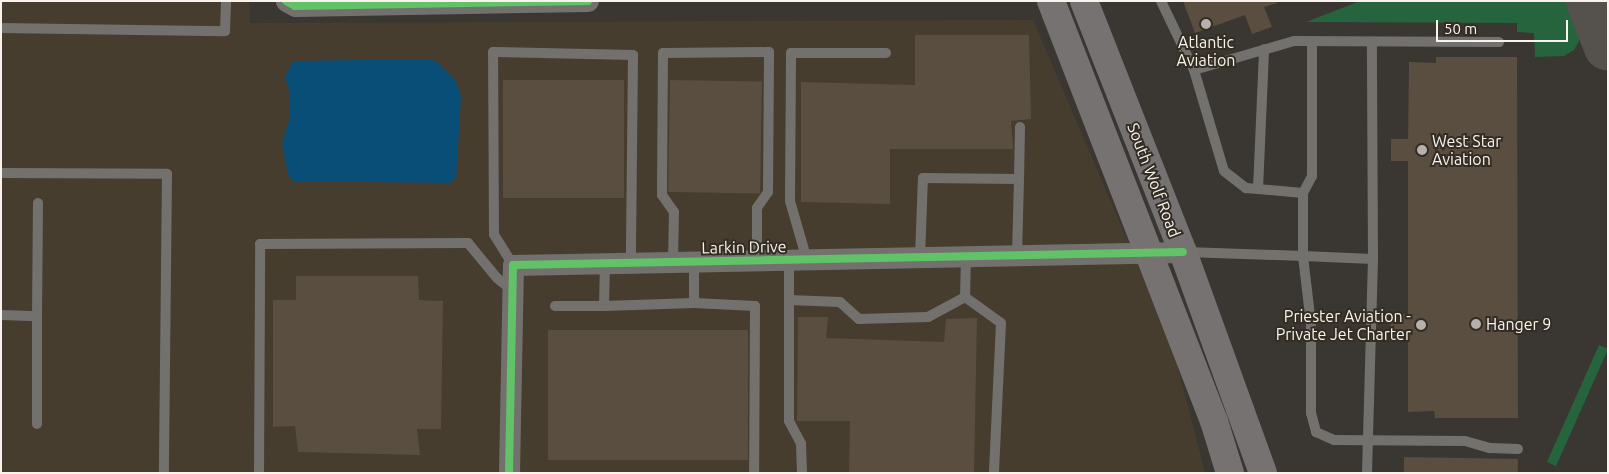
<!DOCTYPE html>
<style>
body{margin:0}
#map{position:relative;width:1609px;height:474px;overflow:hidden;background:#3a3632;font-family:Ubuntu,sans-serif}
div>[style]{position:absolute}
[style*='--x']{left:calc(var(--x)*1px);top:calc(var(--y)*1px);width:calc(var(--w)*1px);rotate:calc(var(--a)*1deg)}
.industrial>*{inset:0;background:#463d2f}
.green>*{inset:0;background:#26643e;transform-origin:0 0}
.water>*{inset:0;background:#094e76}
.taxiway>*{height:48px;margin:-24px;padding:0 24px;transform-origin:24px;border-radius:24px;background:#55524e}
.building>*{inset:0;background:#594e3f;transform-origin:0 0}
.lane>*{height:10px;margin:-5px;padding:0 5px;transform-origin:5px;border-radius:5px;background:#73716e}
.street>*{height:21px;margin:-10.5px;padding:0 10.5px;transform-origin:10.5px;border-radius:10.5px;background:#73716e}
.secondary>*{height:28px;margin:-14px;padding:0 14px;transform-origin:14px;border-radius:14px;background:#767271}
.cycleway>*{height:8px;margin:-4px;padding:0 4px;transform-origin:4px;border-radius:4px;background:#61c268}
.dots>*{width:14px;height:14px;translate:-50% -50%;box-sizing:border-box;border:2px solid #332d24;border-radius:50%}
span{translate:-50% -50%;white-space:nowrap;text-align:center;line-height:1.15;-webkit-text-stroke:4px #332d24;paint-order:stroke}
.poi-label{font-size:16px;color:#f8f3ed}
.left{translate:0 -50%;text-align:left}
.right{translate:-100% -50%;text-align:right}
.street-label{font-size:16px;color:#f8f3ed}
.frame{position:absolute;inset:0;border:2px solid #f8f3ed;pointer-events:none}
.scale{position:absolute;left:1436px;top:20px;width:132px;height:22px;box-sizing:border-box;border:2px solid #f8f3ed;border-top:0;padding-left:6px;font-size:15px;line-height:18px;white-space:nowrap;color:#f8f3ed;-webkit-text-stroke:4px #332d24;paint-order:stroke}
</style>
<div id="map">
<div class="industrial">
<div style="clip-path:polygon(1px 1px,249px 1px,250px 23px,1033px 20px,1172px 344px,1205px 473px,1px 473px)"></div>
</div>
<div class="green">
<div style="clip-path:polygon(1360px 1px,1568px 1px,1579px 33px,1579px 41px,1574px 50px,1564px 56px,1535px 57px,1534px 33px,1517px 32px,1517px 23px,1306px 22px)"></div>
<div style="left:1599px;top:345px;width:10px;height:128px;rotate:24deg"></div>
</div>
<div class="water">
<div style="clip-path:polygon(427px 59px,436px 61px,456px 81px,461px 96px,456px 178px,449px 183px,293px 181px,288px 175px,282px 143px,290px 117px,290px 93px,285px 77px,293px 61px)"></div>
</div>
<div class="taxiway">
<div style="--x:1590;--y:1;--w:49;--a:68.6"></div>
</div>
<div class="building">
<div style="clip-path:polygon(1183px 1px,1276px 1px,1277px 3px,1264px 7px,1272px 27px,1252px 34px,1245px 15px,1195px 33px)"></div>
<div style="clip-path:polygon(915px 35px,1029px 35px,1031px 119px,1011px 121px,1013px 149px,890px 149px,890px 204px,801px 202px,801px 82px,915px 85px)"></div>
<div style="clip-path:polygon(1436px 57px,1517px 57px,1518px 418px,1435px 418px,1434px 411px,1408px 412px,1408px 336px,1390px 336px,1391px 314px,1408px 314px,1408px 161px,1391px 161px,1391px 139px,1408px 139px,1409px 62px,1436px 63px)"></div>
<div style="left:503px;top:80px;width:121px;height:118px"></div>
<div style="left:670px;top:80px;width:92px;height:112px;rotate:1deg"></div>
<div style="clip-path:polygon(296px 276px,418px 276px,419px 300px,443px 301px,441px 429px,417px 429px,420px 455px,298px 452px,295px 426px,273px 427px,273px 300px,296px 300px)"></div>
<div style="clip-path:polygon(798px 317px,828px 317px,826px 338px,944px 342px,946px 319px,977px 318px,974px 473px,849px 473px,850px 421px,797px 421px)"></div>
<div style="left:748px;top:330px;width:130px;height:200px;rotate:90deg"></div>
<div style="left:1404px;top:457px;width:114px;height:16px;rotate:1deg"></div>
</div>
<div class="lane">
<div style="--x:1161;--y:1;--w:76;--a:64.4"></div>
<div style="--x:1194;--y:70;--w:105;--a:73.5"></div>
<div style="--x:1224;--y:171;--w:28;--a:38"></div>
<div style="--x:1246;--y:188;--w:57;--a:5"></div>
<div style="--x:1303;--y:193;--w:63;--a:90"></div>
<div style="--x:1303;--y:256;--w:117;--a:-178"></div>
<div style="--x:1;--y:28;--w:224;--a:0.8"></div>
<div style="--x:225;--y:31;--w:30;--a:-88"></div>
<div style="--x:1194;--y:70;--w:104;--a:-16.2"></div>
<div style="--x:1294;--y:41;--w:205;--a:0.3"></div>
<div style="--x:1;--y:173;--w:166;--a:0.3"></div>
<div style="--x:167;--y:174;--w:299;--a:90.6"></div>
<div style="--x:1019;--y:179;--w:52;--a:-88.9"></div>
<div style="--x:1258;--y:189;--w:140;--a:-87.5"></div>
<div style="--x:1303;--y:193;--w:19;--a:-62"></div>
<div style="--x:1312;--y:176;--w:134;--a:-90"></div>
<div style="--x:966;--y:257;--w:40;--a:91.4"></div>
<div style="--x:965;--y:297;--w:44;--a:35.8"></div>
<div style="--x:1001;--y:323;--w:150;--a:92.7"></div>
<div style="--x:920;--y:258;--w:80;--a:-87.9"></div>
<div style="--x:923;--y:178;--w:96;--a:0.6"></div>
<div style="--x:1019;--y:179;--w:77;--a:91.5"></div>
<div style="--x:1373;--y:259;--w:70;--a:-177.5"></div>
<div style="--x:1303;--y:256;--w:68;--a:83.3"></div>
<div style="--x:1311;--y:324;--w:89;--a:90"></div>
<div style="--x:1311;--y:413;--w:20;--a:75"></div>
<div style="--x:1316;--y:432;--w:20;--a:24"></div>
<div style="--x:1334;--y:440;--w:131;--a:0.4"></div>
<div style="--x:1465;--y:441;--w:26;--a:16"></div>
<div style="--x:1490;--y:448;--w:28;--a:2"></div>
<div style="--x:789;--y:260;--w:161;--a:90"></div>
<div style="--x:789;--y:421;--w:26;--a:62"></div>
<div style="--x:801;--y:444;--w:29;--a:88"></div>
<div style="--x:807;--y:260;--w:61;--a:-106.1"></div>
<div style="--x:790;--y:201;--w:148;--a:-89.6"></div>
<div style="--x:791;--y:53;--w:95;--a:0"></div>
<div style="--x:673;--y:262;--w:50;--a:-88.9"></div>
<div style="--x:674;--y:212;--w:21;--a:-125"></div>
<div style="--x:662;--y:195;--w:142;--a:-89.6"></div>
<div style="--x:663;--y:53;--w:106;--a:-0.5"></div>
<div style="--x:769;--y:52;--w:140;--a:90.4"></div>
<div style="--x:768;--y:192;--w:19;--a:125"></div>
<div style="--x:757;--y:208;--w:53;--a:90"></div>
<div style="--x:694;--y:262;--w:41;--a:90"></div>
<div style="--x:694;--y:303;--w:61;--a:2.8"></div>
<div style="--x:755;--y:306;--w:167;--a:90.3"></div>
<div style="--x:605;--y:263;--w:43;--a:91.3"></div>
<div style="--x:604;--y:306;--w:90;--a:-1.9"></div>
<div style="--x:513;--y:265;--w:36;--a:-122"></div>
<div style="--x:494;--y:234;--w:182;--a:-90.3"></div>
<div style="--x:493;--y:52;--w:140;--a:1.2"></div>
<div style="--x:633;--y:55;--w:208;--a:90.6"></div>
<div style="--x:789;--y:300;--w:51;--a:2.2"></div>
<div style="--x:840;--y:302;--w:25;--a:42"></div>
<div style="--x:859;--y:319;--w:69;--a:-1.7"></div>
<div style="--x:928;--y:317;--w:42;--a:-28.4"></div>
<div style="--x:555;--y:306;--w:49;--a:0"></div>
<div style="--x:1;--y:315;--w:36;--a:2"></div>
<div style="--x:37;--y:316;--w:113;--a:-89.5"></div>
<div style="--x:37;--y:424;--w:108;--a:-90"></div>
<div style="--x:259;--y:473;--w:229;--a:-89.7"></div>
<div style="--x:260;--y:244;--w:208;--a:-0.3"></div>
<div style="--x:468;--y:243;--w:45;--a:50.4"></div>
<div style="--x:497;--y:278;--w:19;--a:39"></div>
<div style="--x:1367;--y:473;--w:214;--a:-88.4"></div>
<div style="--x:1373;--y:259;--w:216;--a:-90.3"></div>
</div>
<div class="street">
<div style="--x:286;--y:1;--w:10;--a:29"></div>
<div style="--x:295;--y:6;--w:293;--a:-1"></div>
<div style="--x:509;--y:473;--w:208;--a:-88.9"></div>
<div style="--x:513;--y:265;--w:670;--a:-1.11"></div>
</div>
<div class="secondary">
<div style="--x:1051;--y:1;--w:451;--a:68.8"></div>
<div style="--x:1214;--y:421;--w:54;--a:72.9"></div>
<div style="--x:1084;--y:1;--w:270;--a:68.5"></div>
<div style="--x:1183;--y:252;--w:235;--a:70.1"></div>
</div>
<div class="cycleway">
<div style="--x:286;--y:1;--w:10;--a:29"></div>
<div style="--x:295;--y:6;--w:293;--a:-1"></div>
<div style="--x:509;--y:473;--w:208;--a:-88.9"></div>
<div style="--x:513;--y:265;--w:670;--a:-1.11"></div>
</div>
<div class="dots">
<div style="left:1206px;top:24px;background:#b6b1ac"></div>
<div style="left:1422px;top:150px;background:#b6b1ac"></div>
<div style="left:1476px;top:324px;background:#b6b1ac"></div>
<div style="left:1421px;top:325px;background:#b6b1ac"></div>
</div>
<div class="poi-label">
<span style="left:1206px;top:51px">Atlantic<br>Aviation</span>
<span class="left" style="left:1432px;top:150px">West Star<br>Aviation</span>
<span class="right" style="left:1411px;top:325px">Priester Aviation -<br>Private Jet Charter</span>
<span class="left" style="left:1486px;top:324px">Hanger 9</span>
</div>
<div class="street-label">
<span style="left:1154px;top:180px;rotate:69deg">South Wolf Road</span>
<span style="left:744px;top:247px;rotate:-1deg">Larkin Drive</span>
</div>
<div class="frame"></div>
<div class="scale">50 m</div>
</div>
